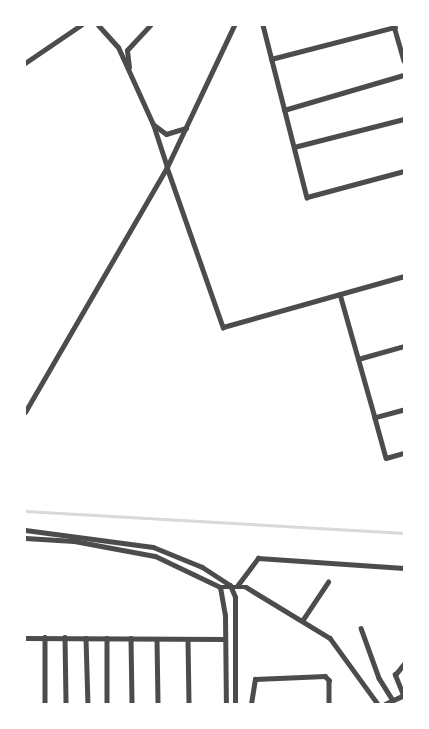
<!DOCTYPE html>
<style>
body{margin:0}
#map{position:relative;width:429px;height:729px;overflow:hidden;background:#fff;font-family:"Archivo Narrow",sans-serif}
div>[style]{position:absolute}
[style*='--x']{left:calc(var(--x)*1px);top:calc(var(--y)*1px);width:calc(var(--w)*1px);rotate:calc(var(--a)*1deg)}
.stream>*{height:2.5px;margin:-1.25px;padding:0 1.25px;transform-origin:1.25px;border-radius:1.25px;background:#d9d9d9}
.minor>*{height:4.5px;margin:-2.25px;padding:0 2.25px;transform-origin:2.25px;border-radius:2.25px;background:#4c4c4c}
.tertiary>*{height:5px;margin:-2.5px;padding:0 2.5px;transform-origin:2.5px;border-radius:2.5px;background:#4c4c4c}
span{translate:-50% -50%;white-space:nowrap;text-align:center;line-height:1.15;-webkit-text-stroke:4.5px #fff;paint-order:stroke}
.frame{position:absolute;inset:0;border:26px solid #fff;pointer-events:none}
</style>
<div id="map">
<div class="stream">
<div style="--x:25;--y:511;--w:380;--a:3.3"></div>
</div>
<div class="minor">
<div style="--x:263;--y:25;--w:178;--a:75.7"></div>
<div style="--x:307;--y:197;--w:100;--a:-15"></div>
<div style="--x:394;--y:26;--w:36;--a:74"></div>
<div style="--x:271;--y:59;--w:128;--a:-14.5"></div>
<div style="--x:25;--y:63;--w:68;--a:-34.2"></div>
<div style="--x:284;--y:110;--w:125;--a:-16.3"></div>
<div style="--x:294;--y:147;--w:114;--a:-14.3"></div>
<div style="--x:167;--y:167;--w:170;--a:70.7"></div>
<div style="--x:223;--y:327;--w:188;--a:-15.7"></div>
<div style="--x:340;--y:294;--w:129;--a:74.2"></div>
<div style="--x:358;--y:359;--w:48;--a:-15.8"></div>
<div style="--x:404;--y:410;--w:30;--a:165"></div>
<div style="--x:375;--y:418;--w:41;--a:74.6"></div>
<div style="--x:386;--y:458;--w:19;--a:-16"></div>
<div style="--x:237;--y:586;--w:35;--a:-53"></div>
<div style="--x:258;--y:558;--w:146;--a:3.9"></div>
<div style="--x:220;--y:587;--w:26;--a:0"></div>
<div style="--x:246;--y:587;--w:98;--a:31.3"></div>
<div style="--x:330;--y:638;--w:82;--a:54"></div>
<div style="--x:302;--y:621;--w:47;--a:-56.3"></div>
<div style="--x:361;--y:628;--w:53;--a:70.2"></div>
<div style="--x:379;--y:678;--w:26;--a:58"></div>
<div style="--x:45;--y:637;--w:67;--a:90"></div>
<div style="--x:65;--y:637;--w:67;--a:89.1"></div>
<div style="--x:25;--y:638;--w:200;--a:0.3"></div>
<div style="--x:86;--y:638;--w:66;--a:88.3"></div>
<div style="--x:107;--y:638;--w:66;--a:90"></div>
<div style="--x:131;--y:638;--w:66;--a:89.1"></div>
<div style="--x:157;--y:639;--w:65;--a:89.1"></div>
<div style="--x:188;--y:639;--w:65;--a:89.1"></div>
<div style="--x:403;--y:695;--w:22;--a:-112"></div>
<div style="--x:395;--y:675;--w:14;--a:-51"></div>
<div style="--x:251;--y:704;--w:25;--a:-81"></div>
<div style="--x:255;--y:679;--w:70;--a:-2.5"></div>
<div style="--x:325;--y:676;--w:6;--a:45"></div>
<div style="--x:329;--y:680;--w:24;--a:90"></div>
<div style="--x:385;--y:704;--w:21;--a:-25"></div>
</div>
<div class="tertiary">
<div style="--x:98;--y:25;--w:30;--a:48"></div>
<div style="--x:118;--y:47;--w:85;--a:65.6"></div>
<div style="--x:153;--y:124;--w:45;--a:72"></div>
<div style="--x:129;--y:67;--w:17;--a:-97"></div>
<div style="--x:127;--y:50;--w:34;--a:-47"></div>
<div style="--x:154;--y:125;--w:15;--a:37"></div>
<div style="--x:166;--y:134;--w:21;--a:-17"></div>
<div style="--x:25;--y:412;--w:283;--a:-59.9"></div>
<div style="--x:167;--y:167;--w:157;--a:-64.7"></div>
<div style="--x:25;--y:530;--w:129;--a:7.6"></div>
<div style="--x:153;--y:547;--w:53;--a:22.2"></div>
<div style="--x:202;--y:567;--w:33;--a:33"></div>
<div style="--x:230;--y:585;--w:13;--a:67"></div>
<div style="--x:235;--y:597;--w:107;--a:90"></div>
<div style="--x:25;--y:538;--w:49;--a:3.5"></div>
<div style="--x:74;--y:541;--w:82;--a:10.5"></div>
<div style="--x:155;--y:556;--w:72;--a:25.5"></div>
<div style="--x:220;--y:587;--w:28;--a:80"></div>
<div style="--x:225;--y:615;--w:89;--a:89.4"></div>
</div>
<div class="frame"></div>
</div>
